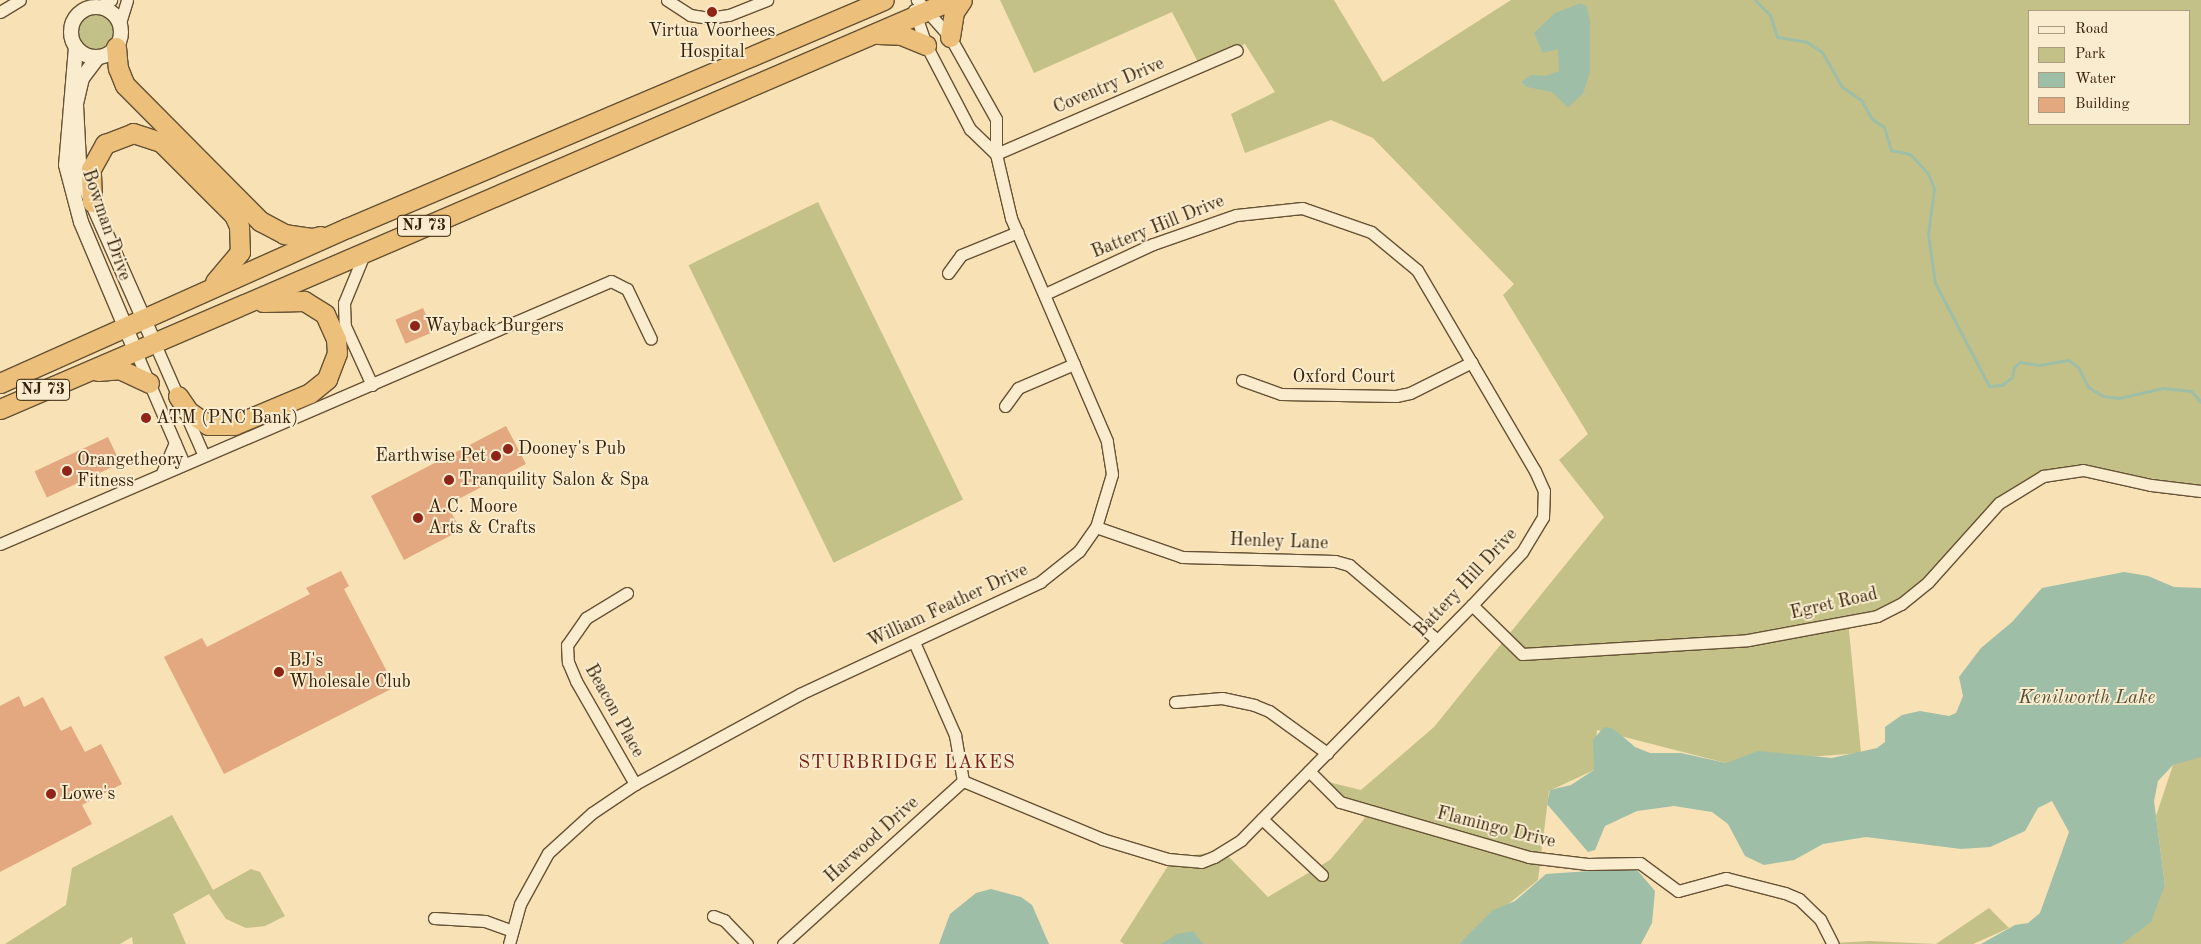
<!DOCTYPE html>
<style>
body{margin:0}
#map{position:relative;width:2201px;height:944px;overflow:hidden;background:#f7e1b5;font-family:"Old Standard TT",serif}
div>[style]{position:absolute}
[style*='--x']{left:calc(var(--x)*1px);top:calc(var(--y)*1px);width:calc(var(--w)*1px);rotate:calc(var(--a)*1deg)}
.green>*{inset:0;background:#c4c188;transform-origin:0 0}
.round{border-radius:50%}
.water>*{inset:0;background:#9ebea8}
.stream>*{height:3px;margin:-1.5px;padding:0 1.5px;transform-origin:1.5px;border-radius:1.5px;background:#9ebea8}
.building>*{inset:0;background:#e3a880;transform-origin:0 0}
.roads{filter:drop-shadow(1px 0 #665134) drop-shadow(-1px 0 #665134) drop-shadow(0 1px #665134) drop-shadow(0 -1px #665134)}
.minor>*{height:11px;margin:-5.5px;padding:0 5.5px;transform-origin:5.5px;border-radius:5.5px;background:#faeccf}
.tertiary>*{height:14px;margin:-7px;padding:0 7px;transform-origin:7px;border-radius:7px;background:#faeccf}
.tertiary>.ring{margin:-7px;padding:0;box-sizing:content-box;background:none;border:14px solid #faeccf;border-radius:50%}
.trunk>*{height:19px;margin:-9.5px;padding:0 9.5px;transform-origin:9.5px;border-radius:9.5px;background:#ecc07a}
.dots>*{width:14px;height:14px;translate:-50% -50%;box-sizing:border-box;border:2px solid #faeccf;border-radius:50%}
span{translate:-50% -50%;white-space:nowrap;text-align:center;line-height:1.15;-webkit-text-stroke:4px #faeccf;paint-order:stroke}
.shield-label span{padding:1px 4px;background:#faeccf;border:1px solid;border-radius:4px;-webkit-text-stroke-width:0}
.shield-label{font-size:16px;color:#352109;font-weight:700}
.poi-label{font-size:18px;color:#352109}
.left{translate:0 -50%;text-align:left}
.right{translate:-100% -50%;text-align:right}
.street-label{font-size:18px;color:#352109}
.water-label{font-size:19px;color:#545039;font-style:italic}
.neighbourhood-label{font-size:19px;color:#7a1f14;letter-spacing:1px}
.legend{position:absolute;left:2028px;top:10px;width:162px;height:115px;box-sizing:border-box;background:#faeccf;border:1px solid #ab9b80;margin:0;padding:6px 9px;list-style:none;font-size:15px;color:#352109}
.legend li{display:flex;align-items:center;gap:10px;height:25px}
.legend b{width:25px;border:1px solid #ab9b80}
</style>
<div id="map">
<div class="green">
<div style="clip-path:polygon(evenodd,1000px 0,1334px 0,1383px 82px,1511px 0,2201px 0,2201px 487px,2082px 466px,2035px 476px,1897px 607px,1848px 620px,1861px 753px,1726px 763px,1597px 730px,1594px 770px,1549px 791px,1538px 880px,1459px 944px,1124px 944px,1120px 941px,1173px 858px,1223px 851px,1268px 897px,1330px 860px,1365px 818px,1328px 782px,1361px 790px,1434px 727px,1604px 517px,1559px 460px,1588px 434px,1503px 295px,1514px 284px,1373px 138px,1331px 120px,1245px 153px,1231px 114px,1275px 92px,1245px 44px,1199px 64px,1172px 12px,1034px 73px,1000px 0,2030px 11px,2190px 11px,2190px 124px,2030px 124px,2030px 11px)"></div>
<div class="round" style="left:71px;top:7px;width:50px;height:50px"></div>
<div style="left:818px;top:202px;width:331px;height:144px;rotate:64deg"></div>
<div style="clip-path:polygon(2201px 754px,2201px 944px,2116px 944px,2165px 885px,2156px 816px,2173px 765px)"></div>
<div style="clip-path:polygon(172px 815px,213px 890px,251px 869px,260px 872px,285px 916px,265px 926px,246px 928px,226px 919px,209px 894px,173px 914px,186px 944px,133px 944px,132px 937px,120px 944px,5px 944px,66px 905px,72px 868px)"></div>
<div style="clip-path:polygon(1989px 908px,2009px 928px,1973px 944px,1819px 944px,1869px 941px,1936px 944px)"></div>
</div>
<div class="water">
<div style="clip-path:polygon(1581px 3px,1587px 7px,1590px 21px,1590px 72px,1583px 94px,1568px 107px,1552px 92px,1527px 87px,1521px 82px,1531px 75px,1546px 76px,1559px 71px,1558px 49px,1543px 53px,1534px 33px,1555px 13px)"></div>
<div style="clip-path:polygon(2124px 572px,2148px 576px,2174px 587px,2201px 588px,2201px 757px,2173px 765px,2158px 781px,2154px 801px,2165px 885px,2151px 922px,2122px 944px,1981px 944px,2015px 925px,2028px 923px,2040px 913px,2069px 832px,2052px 801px,2038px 808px,2025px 831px,1990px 847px,1961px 849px,1866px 837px,1823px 844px,1794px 860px,1764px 865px,1745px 856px,1728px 824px,1712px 812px,1674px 806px,1637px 811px,1605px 826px,1595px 850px,1588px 852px,1547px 804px,1550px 790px,1571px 785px,1594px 770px,1593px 740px,1604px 727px,1614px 729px,1635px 747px,1650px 753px,1681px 753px,1726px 763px,1758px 751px,1832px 758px,1877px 748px,1885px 742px,1885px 727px,1902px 715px,1920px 711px,1949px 716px,1956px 713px,1963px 696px,1959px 677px,1981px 648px,2012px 622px,2042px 588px)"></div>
<div style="clip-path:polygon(1619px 869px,1637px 870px,1655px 891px,1652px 923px,1641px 944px,1459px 944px,1493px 910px,1515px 901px,1546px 874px)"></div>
<div style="clip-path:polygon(991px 889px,1021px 897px,1032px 905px,1049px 944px,939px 944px,950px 914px,976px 893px)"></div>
<div style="clip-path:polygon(1193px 931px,1203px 944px,1161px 944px,1177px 934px)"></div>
</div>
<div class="stream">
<div style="--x:1755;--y:0;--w:21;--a:45"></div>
<div style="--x:1770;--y:15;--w:23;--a:72"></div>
<div style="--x:1777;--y:37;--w:30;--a:9"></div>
<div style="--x:1807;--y:42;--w:18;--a:34"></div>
<div style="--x:1822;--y:52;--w:40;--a:60.3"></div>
<div style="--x:1842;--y:87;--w:23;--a:34"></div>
<div style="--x:1861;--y:100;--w:22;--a:60"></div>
<div style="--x:1872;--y:119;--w:14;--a:34"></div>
<div style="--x:1884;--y:127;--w:24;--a:73"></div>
<div style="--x:1891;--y:150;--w:19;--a:12"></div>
<div style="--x:1910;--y:154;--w:26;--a:47"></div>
<div style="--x:1928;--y:173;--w:17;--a:69"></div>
<div style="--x:1934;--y:189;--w:45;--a:97.6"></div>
<div style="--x:1928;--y:234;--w:49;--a:81.9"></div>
<div style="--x:1935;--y:283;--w:116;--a:62.3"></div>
<div style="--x:1989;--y:386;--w:13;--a:-4"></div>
<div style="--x:2002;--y:385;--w:13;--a:-39"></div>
<div style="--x:2012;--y:377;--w:10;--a:-79"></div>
<div style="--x:2014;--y:367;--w:8;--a:-40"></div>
<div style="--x:2020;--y:362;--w:19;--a:9"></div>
<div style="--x:2039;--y:365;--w:29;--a:-10"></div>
<div style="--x:2068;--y:360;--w:12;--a:35"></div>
<div style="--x:2078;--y:367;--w:22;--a:63"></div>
<div style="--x:2088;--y:387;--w:17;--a:31"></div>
<div style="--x:2103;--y:396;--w:16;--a:7"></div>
<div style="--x:2119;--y:398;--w:45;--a:-12.8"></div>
<div style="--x:2163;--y:388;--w:28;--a:6"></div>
<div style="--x:2191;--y:391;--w:15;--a:48"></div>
</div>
<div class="building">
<div style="left:423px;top:308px;width:26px;height:30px;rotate:67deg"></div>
<div style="clip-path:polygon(506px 426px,526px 464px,447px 505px,461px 530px,404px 560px,371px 496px)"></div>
<div style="left:108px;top:437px;width:29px;height:81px;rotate:65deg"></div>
<div style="clip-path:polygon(341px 571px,349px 586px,344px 589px,395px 687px,224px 774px,164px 657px,202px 638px,207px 647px,310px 594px,306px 588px)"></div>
<div style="clip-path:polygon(19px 696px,24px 707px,43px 697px,61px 731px,71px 726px,85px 752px,101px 744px,122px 784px,82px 805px,92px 824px,0 872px,0 706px)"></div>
</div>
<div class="roads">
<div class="minor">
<div style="--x:667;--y:0;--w:27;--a:33"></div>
<div style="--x:690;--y:15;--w:19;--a:9"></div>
<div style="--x:709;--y:18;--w:20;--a:-9"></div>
<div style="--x:729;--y:15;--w:41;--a:-21.5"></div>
<div style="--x:99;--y:7;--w:14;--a:-30"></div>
<div style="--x:914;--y:10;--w:37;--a:71"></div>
<div style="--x:926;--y:45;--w:95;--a:62.4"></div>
<div style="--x:970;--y:129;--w:36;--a:44"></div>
<div style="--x:0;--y:12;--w:23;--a:-31"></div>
<div style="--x:120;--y:23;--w:24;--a:-73"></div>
<div style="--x:996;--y:154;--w:262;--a:-23.3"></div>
<div style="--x:365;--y:252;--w:55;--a:112.4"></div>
<div style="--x:344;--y:303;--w:23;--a:88"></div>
<div style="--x:345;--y:326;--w:65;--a:65.4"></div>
<div style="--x:948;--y:273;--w:22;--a:-54"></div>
<div style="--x:961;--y:255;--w:61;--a:-22"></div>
<div style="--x:154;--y:342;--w:124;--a:66.3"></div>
<div style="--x:135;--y:350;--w:124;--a:66.7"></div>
<div style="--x:1242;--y:380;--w:41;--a:19.7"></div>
<div style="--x:1281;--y:394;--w:115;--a:1"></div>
<div style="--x:1396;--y:396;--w:14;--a:-12"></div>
<div style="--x:1410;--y:393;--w:69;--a:-26.6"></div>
<div style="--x:1005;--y:406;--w:22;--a:-54"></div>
<div style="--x:1018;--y:388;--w:61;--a:-23.2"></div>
<div style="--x:162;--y:473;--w:33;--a:-67"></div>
<div style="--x:1096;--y:527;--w:91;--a:19.2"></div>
<div style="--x:1182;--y:557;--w:153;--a:1.5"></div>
<div style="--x:1335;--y:561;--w:15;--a:16"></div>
<div style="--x:1349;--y:565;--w:116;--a:40.4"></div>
<div style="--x:0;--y:544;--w:665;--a:-23.29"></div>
<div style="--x:611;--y:281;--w:18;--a:27"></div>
<div style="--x:627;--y:289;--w:55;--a:64.4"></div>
<div style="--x:627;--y:593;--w:48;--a:148.6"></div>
<div style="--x:586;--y:618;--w:33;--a:125"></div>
<div style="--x:567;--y:645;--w:17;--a:87"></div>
<div style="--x:568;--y:662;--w:21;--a:67"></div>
<div style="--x:576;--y:681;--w:119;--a:60.2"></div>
<div style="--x:1472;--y:605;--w:70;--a:44.4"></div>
<div style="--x:1522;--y:654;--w:226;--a:-3.5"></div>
<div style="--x:1748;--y:640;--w:131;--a:-10.5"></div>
<div style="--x:1877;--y:616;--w:27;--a:-27"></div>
<div style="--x:1901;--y:604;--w:35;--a:-39"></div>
<div style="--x:1928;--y:582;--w:106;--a:-48.1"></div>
<div style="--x:1999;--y:503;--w:52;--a:-31.5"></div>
<div style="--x:2043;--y:476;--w:40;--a:-8.5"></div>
<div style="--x:2083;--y:470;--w:70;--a:12.4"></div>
<div style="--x:2151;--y:485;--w:50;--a:6.8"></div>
<div style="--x:1175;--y:702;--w:47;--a:-4.9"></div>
<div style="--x:1222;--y:698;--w:33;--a:12"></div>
<div style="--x:1254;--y:705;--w:16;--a:22"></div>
<div style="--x:1269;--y:711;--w:72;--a:35.9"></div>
<div style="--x:1309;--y:771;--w:44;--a:45"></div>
<div style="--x:1340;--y:802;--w:197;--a:16.2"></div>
<div style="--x:1529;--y:857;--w:59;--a:6.8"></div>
<div style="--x:1588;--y:864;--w:52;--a:-1.1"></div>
<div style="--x:1640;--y:863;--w:47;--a:36.4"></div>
<div style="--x:1678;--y:891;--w:50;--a:-15.2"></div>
<div style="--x:1726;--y:878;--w:61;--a:14.3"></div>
<div style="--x:1785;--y:893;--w:15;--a:23"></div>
<div style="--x:1799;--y:899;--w:29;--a:44"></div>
<div style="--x:1820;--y:919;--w:28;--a:63"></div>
<div style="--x:963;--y:781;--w:151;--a:22.6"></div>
<div style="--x:1102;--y:839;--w:69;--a:16.9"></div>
<div style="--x:1168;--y:859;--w:33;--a:5"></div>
<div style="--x:1201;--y:862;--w:14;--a:-21"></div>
<div style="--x:1214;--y:857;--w:32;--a:-32"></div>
<div style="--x:1241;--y:840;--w:330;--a:-45.5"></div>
<div style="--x:1472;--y:605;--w:73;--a:-46.7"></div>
<div style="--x:1522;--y:552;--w:41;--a:-59"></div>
<div style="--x:1543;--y:517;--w:26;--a:-88"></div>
<div style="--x:1544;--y:491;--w:22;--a:-114"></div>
<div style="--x:1535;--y:471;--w:233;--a:-120.4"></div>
<div style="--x:1417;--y:270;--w:60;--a:-140.4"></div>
<div style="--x:1371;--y:232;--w:73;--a:-160.8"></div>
<div style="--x:1302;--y:208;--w:66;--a:173.9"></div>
<div style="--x:1236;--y:215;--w:88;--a:160.7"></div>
<div style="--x:1153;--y:244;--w:119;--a:155.2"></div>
<div style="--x:1262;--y:819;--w:82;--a:43"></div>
<div style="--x:713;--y:916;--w:12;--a:20"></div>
<div style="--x:724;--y:920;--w:33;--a:46"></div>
<div style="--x:434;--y:918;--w:51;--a:3.4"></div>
<div style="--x:485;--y:921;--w:29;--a:20"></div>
<div style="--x:509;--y:944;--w:41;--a:-74.6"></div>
<div style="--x:520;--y:904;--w:58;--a:-61.2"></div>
<div style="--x:548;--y:853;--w:59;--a:-42.3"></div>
<div style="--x:592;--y:813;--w:52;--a:-34"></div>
<div style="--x:635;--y:784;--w:188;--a:-28.6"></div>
<div style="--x:800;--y:694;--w:265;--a:-25"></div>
<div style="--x:1040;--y:582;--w:50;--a:-38.5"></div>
<div style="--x:1079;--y:551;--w:29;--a:-55"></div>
<div style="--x:1096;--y:527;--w:55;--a:-73.2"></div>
<div style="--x:1112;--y:474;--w:33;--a:-99"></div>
<div style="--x:1107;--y:441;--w:243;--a:-113.3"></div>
<div style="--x:1011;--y:218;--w:66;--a:-103.2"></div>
<div style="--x:996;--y:154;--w:35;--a:-90"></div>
<div style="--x:996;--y:119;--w:94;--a:-119.3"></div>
<div style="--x:950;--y:37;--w:50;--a:-131.7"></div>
<div style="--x:783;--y:944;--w:243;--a:-42.2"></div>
<div style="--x:963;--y:781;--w:47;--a:-99.9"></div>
<div style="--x:955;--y:735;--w:102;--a:-113.8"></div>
</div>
<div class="tertiary">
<div class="ring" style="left:71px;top:7px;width:36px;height:36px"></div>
<div style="--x:76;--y:47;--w:118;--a:94.8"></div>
<div style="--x:66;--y:165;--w:59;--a:75.3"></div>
<div style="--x:81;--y:222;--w:139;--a:67.1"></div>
<div style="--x:98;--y:57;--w:26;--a:127"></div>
<div style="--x:82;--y:78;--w:28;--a:103"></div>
<div style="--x:76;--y:105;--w:57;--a:87"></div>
<div style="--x:79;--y:162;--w:20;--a:79"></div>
<div style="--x:83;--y:182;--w:175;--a:66.1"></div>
</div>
<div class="trunk">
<div style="--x:878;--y:34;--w:23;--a:2"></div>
<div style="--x:901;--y:35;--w:27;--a:22"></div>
<div style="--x:950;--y:37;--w:25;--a:-81"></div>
<div style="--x:954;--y:12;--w:14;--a:-56"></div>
<div style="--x:116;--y:47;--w:21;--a:85"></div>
<div style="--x:118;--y:68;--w:18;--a:68"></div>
<div style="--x:125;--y:85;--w:192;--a:45.2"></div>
<div style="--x:260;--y:221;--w:27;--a:28"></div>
<div style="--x:284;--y:234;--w:29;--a:8"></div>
<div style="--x:313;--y:238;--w:7;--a:-16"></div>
<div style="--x:92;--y:202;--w:33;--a:-92"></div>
<div style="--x:91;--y:169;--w:29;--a:-61"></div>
<div style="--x:105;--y:144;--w:30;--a:-21"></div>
<div style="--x:133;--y:133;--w:29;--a:18"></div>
<div style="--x:161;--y:142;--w:103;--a:45"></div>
<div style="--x:234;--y:215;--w:12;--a:66"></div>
<div style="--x:239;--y:226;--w:26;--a:88"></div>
<div style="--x:240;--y:252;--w:39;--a:130"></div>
<div style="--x:98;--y:371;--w:21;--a:-5"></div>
<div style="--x:119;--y:369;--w:33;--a:25"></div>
<div style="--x:0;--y:383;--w:380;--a:-24.1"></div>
<div style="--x:347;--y:228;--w:583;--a:-23.01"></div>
<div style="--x:178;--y:396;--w:18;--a:56"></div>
<div style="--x:188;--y:411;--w:24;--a:35"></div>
<div style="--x:208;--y:425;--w:26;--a:0"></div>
<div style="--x:234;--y:425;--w:82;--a:-22.8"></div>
<div style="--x:310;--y:393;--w:22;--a:-39"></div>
<div style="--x:327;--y:379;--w:28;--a:-69"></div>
<div style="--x:337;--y:353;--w:14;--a:-94"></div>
<div style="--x:336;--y:339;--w:27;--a:-114"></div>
<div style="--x:325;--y:314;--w:25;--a:-148"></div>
<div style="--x:304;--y:301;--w:41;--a:178.6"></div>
<div style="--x:0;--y:409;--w:1036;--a:-23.25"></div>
</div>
</div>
<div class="dots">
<div style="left:712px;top:12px;background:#8f2418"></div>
<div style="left:415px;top:326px;background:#8f2418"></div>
<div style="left:146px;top:418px;background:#8f2418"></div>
<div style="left:508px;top:449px;background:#8f2418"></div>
<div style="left:496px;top:456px;background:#8f2418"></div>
<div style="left:67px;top:471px;background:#8f2418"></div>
<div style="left:449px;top:480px;background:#8f2418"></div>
<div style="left:418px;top:518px;background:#8f2418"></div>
<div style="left:279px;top:672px;background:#8f2418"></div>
<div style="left:51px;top:794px;background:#8f2418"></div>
</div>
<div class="shield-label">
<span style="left:424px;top:226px">NJ 73</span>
<span style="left:43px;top:390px">NJ 73</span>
</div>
<div class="poi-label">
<span style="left:712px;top:42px">Virtua Voorhees<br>Hospital</span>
<span class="left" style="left:425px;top:326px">Wayback Burgers</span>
<span class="left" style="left:156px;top:418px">ATM (PNC Bank)</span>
<span class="left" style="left:518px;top:449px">Dooney's Pub</span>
<span class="right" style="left:486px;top:456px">Earthwise Pet</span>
<span class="left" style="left:77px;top:471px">Orangetheory<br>Fitness</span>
<span class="left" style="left:459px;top:480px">Tranquility Salon &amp; Spa</span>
<span class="left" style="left:428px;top:518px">A.C. Moore<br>Arts &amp; Crafts</span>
<span class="left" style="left:289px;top:672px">BJ's<br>Wholesale Club</span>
<span class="left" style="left:61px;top:794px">Lowe's</span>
</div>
<div class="street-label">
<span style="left:1109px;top:86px;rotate:-23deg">Coventry Drive</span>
<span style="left:106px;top:225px;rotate:71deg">Bowman Drive</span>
<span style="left:1158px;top:227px;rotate:-22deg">Battery Hill Drive</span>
<span style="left:1344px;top:377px">Oxford Court</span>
<span style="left:1279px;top:542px;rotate:2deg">Henley Lane</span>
<span style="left:1466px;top:583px;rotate:-47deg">Battery Hill Drive</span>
<span style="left:1834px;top:604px;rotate:-13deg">Egret Road</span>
<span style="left:948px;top:606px;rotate:-25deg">William Feather Drive</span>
<span style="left:614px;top:711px;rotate:61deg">Beacon Place</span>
<span style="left:1496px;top:828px;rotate:14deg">Flamingo Drive</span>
<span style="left:872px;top:840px;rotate:-42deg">Harwood Drive</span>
</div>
<div class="water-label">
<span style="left:2087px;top:699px">Kenilworth Lake</span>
</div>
<div class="neighbourhood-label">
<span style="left:907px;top:764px">STURBRIDGE LAKES</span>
</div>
<ul class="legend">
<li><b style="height:6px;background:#faeccf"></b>Road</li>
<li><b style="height:14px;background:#c4c188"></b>Park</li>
<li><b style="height:14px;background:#9ebea8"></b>Water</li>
<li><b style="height:14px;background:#e3a880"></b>Building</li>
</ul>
</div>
